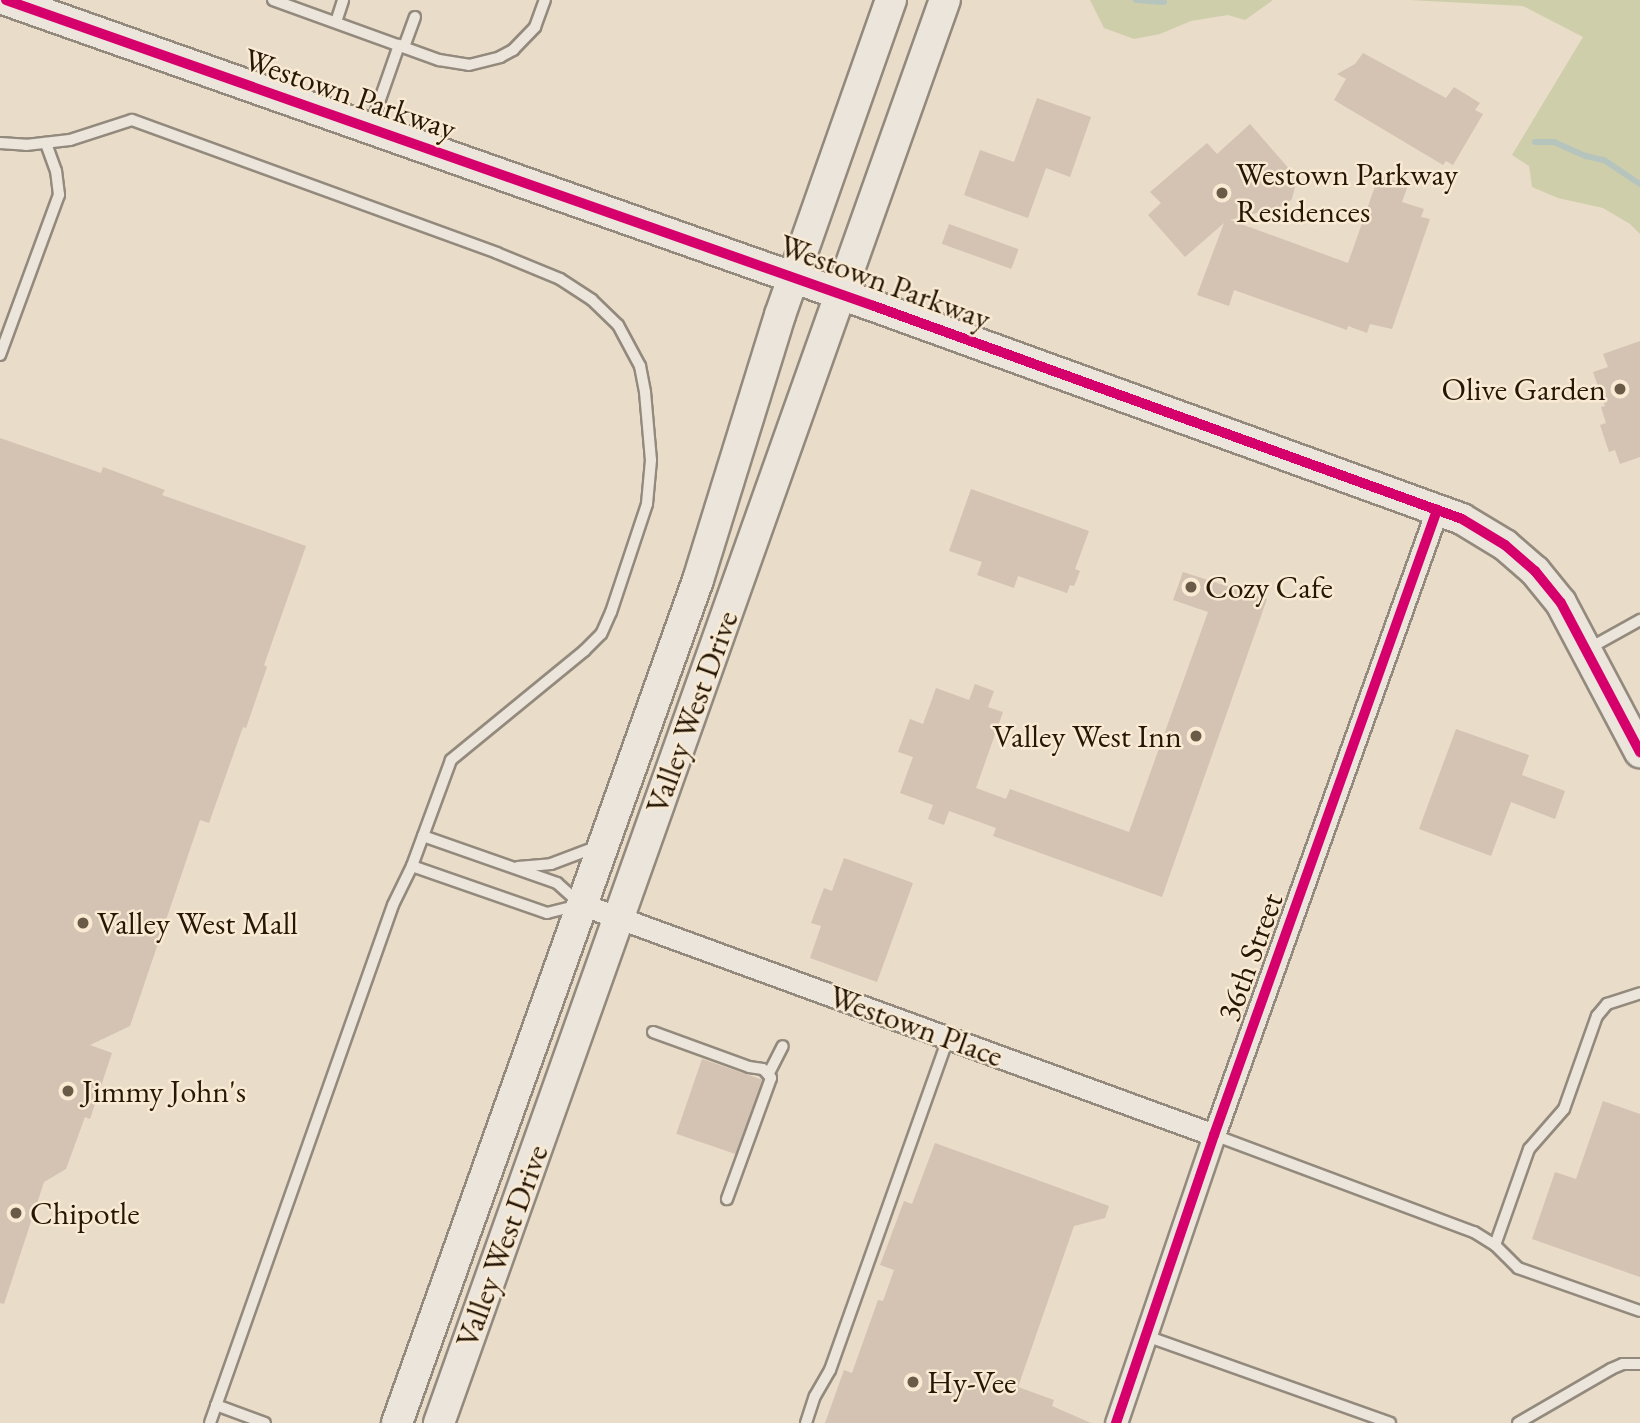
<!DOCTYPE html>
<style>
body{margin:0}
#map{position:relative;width:1640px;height:1423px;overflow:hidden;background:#e9dcc8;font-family:"EB Garamond",serif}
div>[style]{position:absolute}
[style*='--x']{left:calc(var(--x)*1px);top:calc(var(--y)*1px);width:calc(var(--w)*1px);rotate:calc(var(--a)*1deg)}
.green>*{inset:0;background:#ceceab}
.stream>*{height:6px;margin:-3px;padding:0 3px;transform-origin:3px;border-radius:3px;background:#b6c4be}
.building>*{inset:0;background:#d4c2b3;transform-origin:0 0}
.roads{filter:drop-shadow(2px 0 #938a7d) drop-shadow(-2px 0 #938a7d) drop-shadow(0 2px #938a7d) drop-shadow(0 -2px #938a7d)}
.lane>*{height:10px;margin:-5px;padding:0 5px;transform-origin:5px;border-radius:5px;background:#ece5dc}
.street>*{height:21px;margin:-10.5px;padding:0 10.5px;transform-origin:10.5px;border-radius:10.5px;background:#ece5dc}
.secondary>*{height:30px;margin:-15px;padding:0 15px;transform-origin:15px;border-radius:15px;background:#ece5dc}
.cycleway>*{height:10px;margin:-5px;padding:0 5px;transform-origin:5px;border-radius:5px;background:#d6006c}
.dots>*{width:19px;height:19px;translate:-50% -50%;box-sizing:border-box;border:4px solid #f9ead3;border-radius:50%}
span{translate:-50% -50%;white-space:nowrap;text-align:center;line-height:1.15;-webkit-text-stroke:5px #f9ead3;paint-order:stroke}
.street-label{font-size:32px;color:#261605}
.poi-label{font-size:32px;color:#261605}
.left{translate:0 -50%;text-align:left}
.right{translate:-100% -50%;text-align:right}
</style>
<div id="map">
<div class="green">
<div style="clip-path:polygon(1090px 0,1273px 0,1245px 20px,1228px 15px,1191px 21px,1160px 34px,1134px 39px,1104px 28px)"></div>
<div style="clip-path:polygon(1409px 0,1640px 0,1640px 234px,1630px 224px,1603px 208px,1558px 198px,1532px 187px,1529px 166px,1512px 155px,1583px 37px,1523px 6px)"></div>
</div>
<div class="stream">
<div style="--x:1136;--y:0;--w:28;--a:4"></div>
<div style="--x:1535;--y:142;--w:19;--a:0"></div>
<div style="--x:1554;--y:142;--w:35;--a:24"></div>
<div style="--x:1586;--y:156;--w:18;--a:13"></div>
<div style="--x:1604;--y:160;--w:43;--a:33.7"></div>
</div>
<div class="building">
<div style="clip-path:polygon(1363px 53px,1446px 98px,1454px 87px,1480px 103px,1475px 110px,1483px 114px,1453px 165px,1446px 161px,1443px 165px,1334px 100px,1346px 79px,1337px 74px,1355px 64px)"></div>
<div style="clip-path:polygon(1037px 98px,1091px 117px,1070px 177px,1046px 168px,1028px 218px,964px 195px,980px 150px,1014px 162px)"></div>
<div style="clip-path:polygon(1250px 124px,1297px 178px,1292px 199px,1283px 206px,1230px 220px,1348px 263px,1379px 175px,1408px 185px,1402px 202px,1424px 209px,1421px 217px,1430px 219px,1392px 329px,1370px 324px,1367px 333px,1348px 326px,1347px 330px,1234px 290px,1229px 306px,1197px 295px,1224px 223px,1185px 257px,1148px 215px,1161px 203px,1150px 192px,1207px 143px,1217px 154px)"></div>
<div style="left:949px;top:224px;width:74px;height:21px;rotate:20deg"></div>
<div style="clip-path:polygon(1640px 341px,1640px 457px,1620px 464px,1615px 450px,1609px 452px,1600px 425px,1606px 423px,1601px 407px,1605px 406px,1593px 372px,1608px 367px,1603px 354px)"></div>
<div style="clip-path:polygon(0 438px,101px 473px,103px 467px,165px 490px,162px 495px,306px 546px,264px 665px,267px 667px,246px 728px,243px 727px,209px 823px,200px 820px,130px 1026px,90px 1045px,112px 1053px,90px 1119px,85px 1117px,66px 1169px,44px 1182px,4px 1304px,0 1303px)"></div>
<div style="clip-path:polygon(971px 489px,1089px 531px,1075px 569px,1080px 571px,1074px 586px,1070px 585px,1067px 593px,1018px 576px,1014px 588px,977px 575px,982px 562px,949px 551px)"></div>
<div style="clip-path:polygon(1183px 572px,1267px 599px,1162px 897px,993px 836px,996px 828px,949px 811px,944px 825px,928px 819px,933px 805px,900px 793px,913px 757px,898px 752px,910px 719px,923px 724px,936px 688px,969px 700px,975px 684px,994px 691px,988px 707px,1003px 712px,976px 788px,1006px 799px,1010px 789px,1129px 832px,1208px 612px,1173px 600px)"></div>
<div style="clip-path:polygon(1456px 729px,1529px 755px,1522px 775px,1565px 791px,1555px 819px,1511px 802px,1491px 856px,1419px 829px)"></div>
<div style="clip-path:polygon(844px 858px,913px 883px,877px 982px,810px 958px,821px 926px,811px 923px,824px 888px,832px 891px)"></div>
<div style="left:702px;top:1059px;width:64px;height:79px;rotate:19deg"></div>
<div style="clip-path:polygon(1603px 1101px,1640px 1114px,1640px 1277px,1532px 1239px,1555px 1172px,1576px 1179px)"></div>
<div style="clip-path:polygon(935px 1143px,1109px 1206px,1105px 1218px,1074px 1226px,1018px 1387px,1054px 1400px,1052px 1406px,1091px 1423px,825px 1423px,844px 1370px,852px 1373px,878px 1300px,883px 1301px,894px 1270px,880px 1265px,904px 1201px,912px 1204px)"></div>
</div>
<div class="roads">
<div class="lane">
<div style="--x:273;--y:0;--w:177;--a:19.9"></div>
<div style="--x:439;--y:60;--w:30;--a:9"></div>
<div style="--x:469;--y:65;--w:32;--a:-14"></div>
<div style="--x:500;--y:57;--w:15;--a:-28"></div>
<div style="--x:513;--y:50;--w:32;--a:-46"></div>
<div style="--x:535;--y:27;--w:29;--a:-70"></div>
<div style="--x:336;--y:22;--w:23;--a:-72"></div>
<div style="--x:404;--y:47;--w:32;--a:-70"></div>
<div style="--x:370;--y:128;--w:88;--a:-70.7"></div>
<div style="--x:0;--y:143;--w:26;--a:4"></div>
<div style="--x:26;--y:145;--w:44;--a:-6.5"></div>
<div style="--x:70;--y:140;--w:65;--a:-17.9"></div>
<div style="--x:132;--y:120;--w:388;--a:20"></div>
<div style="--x:497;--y:253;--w:68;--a:22.4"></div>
<div style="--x:560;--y:279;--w:38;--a:33"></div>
<div style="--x:592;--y:300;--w:36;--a:44"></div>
<div style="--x:618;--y:325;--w:47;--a:61.8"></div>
<div style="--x:640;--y:366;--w:26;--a:79"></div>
<div style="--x:645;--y:392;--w:68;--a:85"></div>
<div style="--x:651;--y:460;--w:44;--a:95.2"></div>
<div style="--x:647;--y:504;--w:114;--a:108.4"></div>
<div style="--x:611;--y:612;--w:24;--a:114"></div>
<div style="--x:601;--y:634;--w:24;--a:135"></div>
<div style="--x:584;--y:651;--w:172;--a:140.7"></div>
<div style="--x:451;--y:760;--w:113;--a:110.2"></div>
<div style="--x:412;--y:866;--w:43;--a:116"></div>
<div style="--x:393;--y:905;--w:549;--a:109.46"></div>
<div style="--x:0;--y:355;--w:171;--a:-69.8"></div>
<div style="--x:59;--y:195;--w:24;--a:-97"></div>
<div style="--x:56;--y:171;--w:30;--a:-110"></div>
<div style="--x:1588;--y:649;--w:60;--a:-29.1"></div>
<div style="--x:423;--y:836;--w:142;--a:19.3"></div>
<div style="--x:557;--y:883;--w:30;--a:42"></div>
<div style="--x:412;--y:866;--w:143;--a:19.2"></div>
<div style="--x:547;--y:913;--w:33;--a:-14"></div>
<div style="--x:518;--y:867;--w:33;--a:-5"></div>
<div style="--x:551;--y:864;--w:48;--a:-20.7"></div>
<div style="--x:653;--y:1032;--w:102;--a:20"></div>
<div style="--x:749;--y:1067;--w:14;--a:8"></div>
<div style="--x:763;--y:1069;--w:12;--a:48"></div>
<div style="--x:771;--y:1078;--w:129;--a:110"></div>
<div style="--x:769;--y:1073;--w:30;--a:-63"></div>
<div style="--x:1214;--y:1135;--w:278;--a:20.5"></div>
<div style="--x:1474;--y:1232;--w:25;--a:32"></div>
<div style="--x:1495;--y:1245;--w:33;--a:45"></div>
<div style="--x:1518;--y:1268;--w:129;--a:19.4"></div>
<div style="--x:1495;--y:1245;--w:102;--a:-70.5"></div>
<div style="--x:1529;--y:1149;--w:53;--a:-48.8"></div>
<div style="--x:1564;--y:1109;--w:99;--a:-70.5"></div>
<div style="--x:1597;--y:1016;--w:16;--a:-50"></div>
<div style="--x:1607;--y:1004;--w:35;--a:-18"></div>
<div style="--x:1146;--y:1336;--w:259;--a:19.6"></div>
<div style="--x:216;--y:1405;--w:52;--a:20.2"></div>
<div style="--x:806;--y:1423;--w:28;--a:-72"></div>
<div style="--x:815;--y:1396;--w:30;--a:-60"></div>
<div style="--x:830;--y:1370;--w:352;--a:-70.4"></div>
<div style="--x:1518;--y:1423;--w:108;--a:-30.1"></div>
<div style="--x:1611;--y:1369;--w:13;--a:-23"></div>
<div style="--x:1623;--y:1364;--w:17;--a:0"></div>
</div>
<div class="street">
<div style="--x:581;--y:904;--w:674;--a:20.05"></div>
<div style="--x:1116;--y:1423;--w:304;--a:-71.2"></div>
<div style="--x:1214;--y:1135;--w:664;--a:-70.36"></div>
</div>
<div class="secondary">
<div style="--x:6;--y:0;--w:920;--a:19.42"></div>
<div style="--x:874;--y:306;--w:625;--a:19.91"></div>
<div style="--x:1462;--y:519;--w:50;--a:31.2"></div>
<div style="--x:1505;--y:545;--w:40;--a:41"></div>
<div style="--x:1535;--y:571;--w:41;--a:50.9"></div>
<div style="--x:1561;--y:603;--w:169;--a:62.1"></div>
<div style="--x:397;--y:1423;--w:895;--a:-70.35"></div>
<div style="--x:698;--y:580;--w:277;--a:-72.8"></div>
<div style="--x:780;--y:315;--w:334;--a:-70.6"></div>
<div style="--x:439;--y:1423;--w:1510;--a:-70.43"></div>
</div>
</div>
<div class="cycleway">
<div style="--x:6;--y:0;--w:920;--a:19.42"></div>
<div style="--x:874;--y:306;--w:625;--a:19.91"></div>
<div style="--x:1462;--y:519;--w:50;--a:31.2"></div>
<div style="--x:1505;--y:545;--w:40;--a:41"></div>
<div style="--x:1535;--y:571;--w:41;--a:50.9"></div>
<div style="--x:1561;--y:603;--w:169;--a:62.1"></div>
<div style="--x:1116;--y:1423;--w:304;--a:-71.2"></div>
<div style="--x:1214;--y:1135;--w:664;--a:-70.36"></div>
</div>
<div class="dots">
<div style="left:1222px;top:193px;background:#6a5b49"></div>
<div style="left:1620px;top:389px;background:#6a5b49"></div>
<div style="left:1191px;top:587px;background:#6a5b49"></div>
<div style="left:1196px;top:736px;background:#6a5b49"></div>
<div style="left:83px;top:923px;background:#6a5b49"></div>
<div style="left:68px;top:1091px;background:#6a5b49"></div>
<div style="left:16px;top:1213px;background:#6a5b49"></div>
<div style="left:913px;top:1382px;background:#6a5b49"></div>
</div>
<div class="street-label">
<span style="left:350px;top:94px;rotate:19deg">Westown Parkway</span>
<span style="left:885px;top:282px;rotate:20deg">Westown Parkway</span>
<span style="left:692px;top:712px;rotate:-70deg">Valley West Drive</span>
<span style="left:1250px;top:957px;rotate:-70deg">36th Street</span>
<span style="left:916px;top:1026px;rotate:20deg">Westown Place</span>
<span style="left:502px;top:1246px;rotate:-70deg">Valley West Drive</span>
</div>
<div class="poi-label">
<span class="left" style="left:1236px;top:193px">Westown Parkway<br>Residences</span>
<span class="right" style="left:1606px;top:389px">Olive Garden</span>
<span class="left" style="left:1205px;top:587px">Cozy Cafe</span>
<span class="right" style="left:1182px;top:736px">Valley West Inn</span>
<span class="left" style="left:97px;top:923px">Valley West Mall</span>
<span class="left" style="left:82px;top:1091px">Jimmy John's</span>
<span class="left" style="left:30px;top:1213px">Chipotle</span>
<span class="left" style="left:927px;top:1382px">Hy-Vee</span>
</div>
</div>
